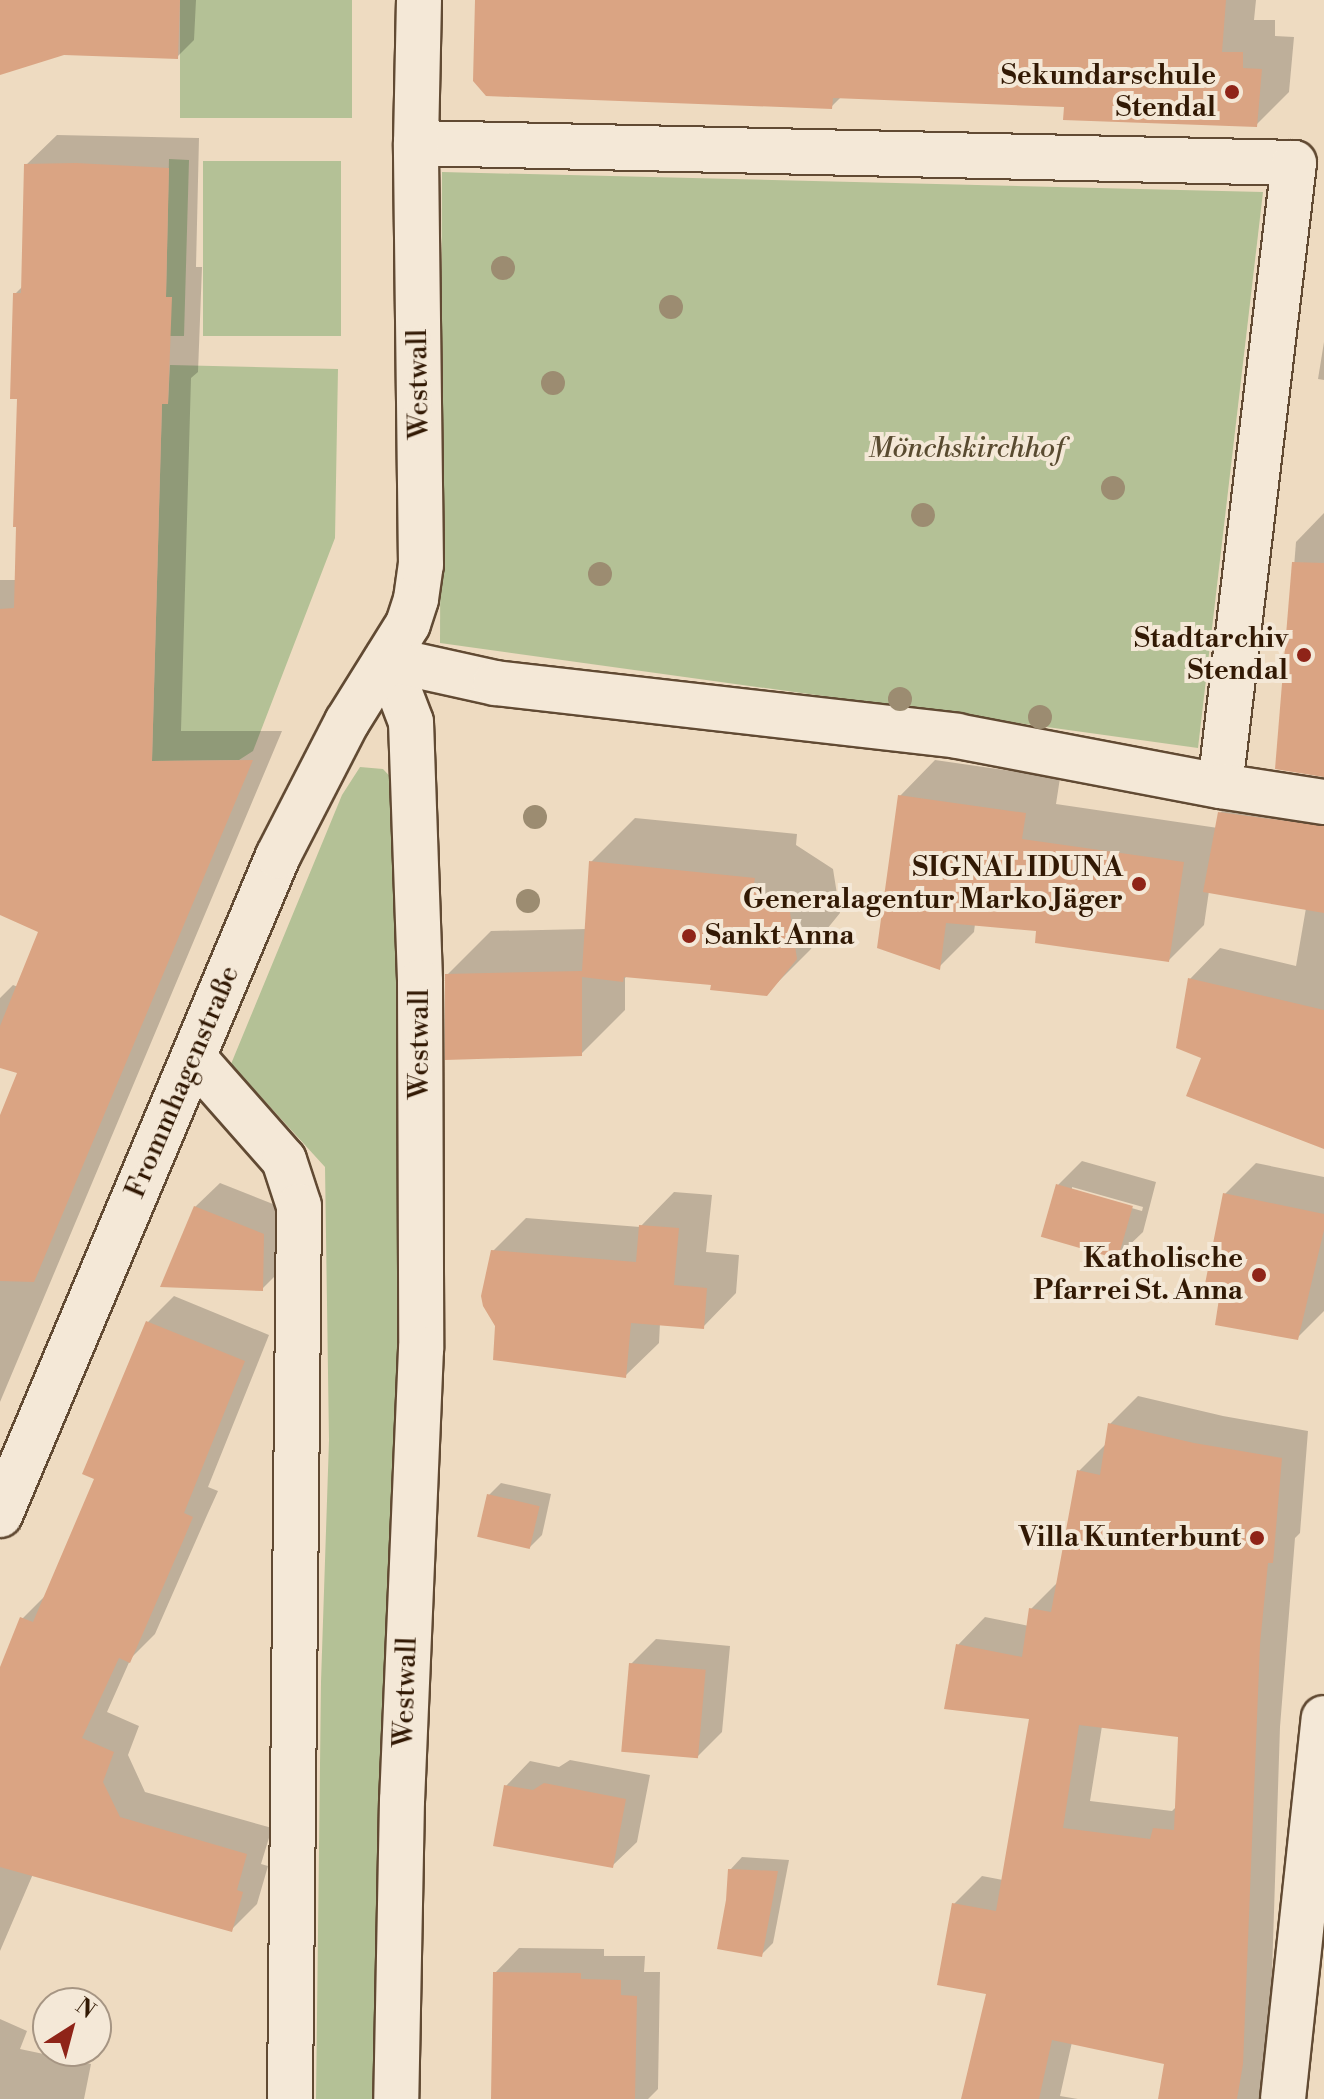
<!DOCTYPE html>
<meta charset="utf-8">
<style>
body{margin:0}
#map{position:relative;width:1324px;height:2099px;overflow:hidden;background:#eedbc1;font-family:"Libre Bodoni",serif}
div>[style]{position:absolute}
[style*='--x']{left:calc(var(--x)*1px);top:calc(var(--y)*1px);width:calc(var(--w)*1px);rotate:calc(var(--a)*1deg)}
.green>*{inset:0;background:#b4c196;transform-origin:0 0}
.shadow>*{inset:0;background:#0003}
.building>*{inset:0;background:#daa483;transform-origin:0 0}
.roads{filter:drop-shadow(2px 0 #614a33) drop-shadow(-2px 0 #614a33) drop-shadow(0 2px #614a33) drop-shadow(0 -2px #614a33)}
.minor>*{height:44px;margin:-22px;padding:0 22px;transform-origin:22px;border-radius:22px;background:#f4e8d7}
.trees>*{width:24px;height:24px;margin:-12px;border-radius:50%;background:#9c8c71}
.dots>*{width:22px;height:22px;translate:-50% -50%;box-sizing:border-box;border:4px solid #f4e8d7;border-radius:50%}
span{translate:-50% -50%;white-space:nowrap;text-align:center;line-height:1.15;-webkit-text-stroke:8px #f4e8d7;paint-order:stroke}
.poi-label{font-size:28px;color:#321904;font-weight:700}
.right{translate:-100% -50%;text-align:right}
.left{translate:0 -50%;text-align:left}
.street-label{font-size:28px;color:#321904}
.park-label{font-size:28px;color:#594b30;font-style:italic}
.north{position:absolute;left:32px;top:1987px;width:80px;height:80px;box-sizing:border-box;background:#f4e8d7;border:2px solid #a69583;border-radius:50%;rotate:36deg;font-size:22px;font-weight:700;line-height:32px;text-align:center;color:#321904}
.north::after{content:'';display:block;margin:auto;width:28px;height:36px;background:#8f2418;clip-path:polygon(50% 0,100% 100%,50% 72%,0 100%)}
</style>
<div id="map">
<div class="green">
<div style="left:180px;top:0;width:172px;height:118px"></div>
<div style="clip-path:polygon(169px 159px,189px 160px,184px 336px,170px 336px,166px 297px)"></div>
<div style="left:203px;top:161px;width:138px;height:175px"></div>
<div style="clip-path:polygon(442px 172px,1263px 192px,1198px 748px,440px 643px)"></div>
<div style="clip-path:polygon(170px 365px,338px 369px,335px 538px,253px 751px,239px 760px,152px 761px,162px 404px,168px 404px)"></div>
<div style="clip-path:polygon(360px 767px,383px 769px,397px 784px,399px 1352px,380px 2099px,316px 2099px,321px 1682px,329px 1440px,325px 1167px,231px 1064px,342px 795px)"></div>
</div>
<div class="shadow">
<div style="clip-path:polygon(0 0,196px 0,194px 40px,177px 57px,63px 53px,0 73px)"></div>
<div style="clip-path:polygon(477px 0,1256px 0,1254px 20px,1275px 20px,1275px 36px,1294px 37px,1289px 92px,1256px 125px,1067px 106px,842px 96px,831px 107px)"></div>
<div style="clip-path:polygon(57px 135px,199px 138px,196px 267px,202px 267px,198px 372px,191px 378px,181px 731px,282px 731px,0 1402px,0 1118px,20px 1072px,0 1066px,0 998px,13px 985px,18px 987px,41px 931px,0 913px,0 580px,17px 580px,19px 397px,15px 294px,23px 286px,26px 165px)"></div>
<div style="clip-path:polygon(1324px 342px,1324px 380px,1318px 379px)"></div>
<div style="clip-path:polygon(1324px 513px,1324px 777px,1278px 768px,1296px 542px)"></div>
<div style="clip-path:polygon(935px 760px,1060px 778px,1056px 804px,1218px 828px,1220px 813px,1251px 783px,1324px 793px,1324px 1146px,1203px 1057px,1190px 979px,1220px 948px,1296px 966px,1306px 908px,1209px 891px,1204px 925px,1169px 960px,1039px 930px,975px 924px,974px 932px,939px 967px,900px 796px)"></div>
<div style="clip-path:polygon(635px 818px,797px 834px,796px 845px,833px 869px,840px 913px,810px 950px,766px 994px,713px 984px,628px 975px,625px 978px,625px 1010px,581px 1054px,447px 975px,491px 931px,587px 929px,591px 862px)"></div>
<div style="clip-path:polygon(evenodd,1082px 1161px,1156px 1182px,1143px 1232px,1118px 1256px,1058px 1185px,1082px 1161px,1072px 1187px,1143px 1207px,1142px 1211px,1072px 1191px,1072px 1187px)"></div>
<div style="clip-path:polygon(1256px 1163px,1324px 1177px,1324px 1311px,1297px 1338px,1222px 1291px,1225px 1194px)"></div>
<div style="clip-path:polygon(220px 1183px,288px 1210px,287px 1264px,262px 1289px,195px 1207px)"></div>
<div style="clip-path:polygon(674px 1192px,712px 1195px,706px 1252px,739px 1255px,736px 1293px,703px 1327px,660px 1323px,659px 1343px,625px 1376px,497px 1325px,493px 1251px,526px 1218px,640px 1227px)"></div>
<div style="clip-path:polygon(174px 1296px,269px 1335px,208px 1487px,218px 1491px,208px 1513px,155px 1634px,131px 1658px,107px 1712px,139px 1726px,128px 1755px,145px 1792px,272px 1828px,261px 1864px,268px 1866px,257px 1904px,231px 1930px,33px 1874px,0 1951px,0 1672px,22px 1619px,48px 1593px,97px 1478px,84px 1473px,148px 1322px)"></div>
<div style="clip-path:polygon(evenodd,1138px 1396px,1223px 1416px,1308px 1431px,1300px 1533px,1295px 1538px,1280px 1727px,1270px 2035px,1259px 2099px,1160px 2099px,1166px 2062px,1072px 2042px,1060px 2096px,1078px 2099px,963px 2099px,988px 1992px,954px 1904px,982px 1876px,1003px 1880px,1031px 1717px,958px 1645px,985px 1617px,1029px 1626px,1031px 1609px,1059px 1581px,1079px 1471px,1107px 1443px,1110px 1424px,1138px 1396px,1102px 1726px,1180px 1735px,1177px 1806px,1172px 1811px,1090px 1801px,1102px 1726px)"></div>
<div style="clip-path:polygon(501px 1483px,551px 1494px,542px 1535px,530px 1547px,489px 1495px)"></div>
<div style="clip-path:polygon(656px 1639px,730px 1646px,722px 1732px,697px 1757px,631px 1664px)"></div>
<div style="clip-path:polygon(570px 1760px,650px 1775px,637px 1842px,612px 1866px,506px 1786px,530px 1761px,559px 1767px)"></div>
<div style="clip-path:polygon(742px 1857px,789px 1860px,773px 1943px,761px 1955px,730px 1870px)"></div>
<div style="clip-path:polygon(519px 1948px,604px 1949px,604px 1956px,645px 1956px,644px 1972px,660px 1972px,658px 2089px,648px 2099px,493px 2099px,495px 1973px)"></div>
<div style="clip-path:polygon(0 2019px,27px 2031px,20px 2049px,91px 2064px,84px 2099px,0 2099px)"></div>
</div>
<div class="building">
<div style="clip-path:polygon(0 0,180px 0,178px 59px,64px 55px,0 75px)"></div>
<div style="clip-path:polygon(475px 0,1226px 0,1222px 52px,1243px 52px,1243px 68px,1262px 69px,1257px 127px,1063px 120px,1064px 107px,833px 98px,832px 109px,486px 96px,473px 81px)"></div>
<div style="clip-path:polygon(76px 163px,169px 168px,166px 297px,172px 297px,168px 404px,162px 404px,152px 761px,253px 760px,34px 1282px,0 1281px,0 1115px,17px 1073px,0 1068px,0 1026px,38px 932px,0 915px,0 609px,14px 608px,16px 527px,13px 527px,17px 399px,10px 399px,13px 293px,21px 293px,24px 164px)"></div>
<div style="clip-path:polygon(1292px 562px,1324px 563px,1324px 777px,1275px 769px)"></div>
<div style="clip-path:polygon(898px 795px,1026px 813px,1022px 839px,1184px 862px,1169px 962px,1035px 943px,1036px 931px,946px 923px,940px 970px,877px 948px)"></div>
<div style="clip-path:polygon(1218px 812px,1324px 826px,1324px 913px,1203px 892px)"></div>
<div style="clip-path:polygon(589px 861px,755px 878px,753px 889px,790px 912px,797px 959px,767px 996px,710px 990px,711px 985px,624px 977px,623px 982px,582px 977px,582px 1056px,445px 1060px,445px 974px,582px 971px)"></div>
<div style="clip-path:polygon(1188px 978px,1324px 1010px,1324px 1149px,1186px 1096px,1201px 1058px,1176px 1048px)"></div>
<div style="left:1056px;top:1184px;width:80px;height:55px;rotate:16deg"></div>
<div style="clip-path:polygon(1223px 1193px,1324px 1214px,1324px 1230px,1298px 1340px,1215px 1325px,1220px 1292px,1204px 1289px)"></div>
<div style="clip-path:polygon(194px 1206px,264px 1234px,263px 1291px,160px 1287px)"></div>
<div style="clip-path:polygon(639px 1225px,679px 1228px,674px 1285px,707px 1288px,704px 1329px,631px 1323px,626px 1378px,493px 1360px,495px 1326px,483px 1306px,481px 1296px,491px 1250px,636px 1262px)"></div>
<div style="clip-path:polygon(146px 1321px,245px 1361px,184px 1513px,193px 1517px,183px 1541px,130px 1663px,119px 1658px,82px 1738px,114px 1752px,103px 1782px,120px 1817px,247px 1854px,237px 1890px,243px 1892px,232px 1932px,0 1867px,0 1667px,20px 1617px,33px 1622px,94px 1479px,82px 1474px)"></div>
<div style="clip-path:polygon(evenodd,1108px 1423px,1194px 1443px,1282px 1458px,1273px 1563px,1268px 1563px,1260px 1644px,1243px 2064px,1237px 2099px,1158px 2099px,1164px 2064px,1052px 2040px,1039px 2099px,961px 2099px,986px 1994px,937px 1985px,952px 1903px,996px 1911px,1029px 1719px,944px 1709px,956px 1644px,1022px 1657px,1029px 1608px,1051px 1612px,1077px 1470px,1100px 1475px,1108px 1423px,1079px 1725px,1178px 1737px,1174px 1830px,1153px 1828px,1150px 1839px,1063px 1828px,1079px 1725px)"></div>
<div style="left:487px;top:1494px;width:54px;height:44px;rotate:13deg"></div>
<div style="left:629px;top:1663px;width:77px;height:89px;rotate:5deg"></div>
<div style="clip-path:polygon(544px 1783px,626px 1799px,613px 1868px,493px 1846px,504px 1785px,533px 1790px)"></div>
<div style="clip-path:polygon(728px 1869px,778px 1871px,762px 1957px,717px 1949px,726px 1900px)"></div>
<div style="clip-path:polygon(493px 1972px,581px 1973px,581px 1979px,621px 1980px,621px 1995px,637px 1996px,635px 2099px,491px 2099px)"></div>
</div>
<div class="roads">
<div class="minor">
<div style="--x:416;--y:143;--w:878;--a:1.3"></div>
<div style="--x:1294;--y:163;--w:627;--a:96.77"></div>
<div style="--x:387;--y:659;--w:67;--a:69.1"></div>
<div style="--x:411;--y:722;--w:260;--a:88"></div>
<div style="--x:420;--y:982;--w:367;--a:89.8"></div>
<div style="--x:421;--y:1349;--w:451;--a:92.4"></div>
<div style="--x:402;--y:1800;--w:299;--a:91.1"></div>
<div style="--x:387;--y:659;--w:111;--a:12.5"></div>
<div style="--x:495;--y:683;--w:465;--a:6.5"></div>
<div style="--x:957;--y:736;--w:268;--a:10.8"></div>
<div style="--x:1220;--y:786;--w:105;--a:8.7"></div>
<div style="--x:194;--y:1058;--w:136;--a:48.6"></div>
<div style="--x:284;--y:1160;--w:48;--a:71.9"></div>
<div style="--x:299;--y:1206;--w:893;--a:90.58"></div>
<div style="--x:0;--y:1515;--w:715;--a:-67.13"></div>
<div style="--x:278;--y:856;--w:151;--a:-62.8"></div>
<div style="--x:347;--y:722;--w:115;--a:-58.1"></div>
<div style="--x:408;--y:624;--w:26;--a:-72"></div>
<div style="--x:416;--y:599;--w:34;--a:-82"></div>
<div style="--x:421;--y:565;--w:422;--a:-90.7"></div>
<div style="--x:416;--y:143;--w:143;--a:-88.8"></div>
<div style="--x:1283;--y:2099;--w:383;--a:-83.9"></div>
</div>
</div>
<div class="trees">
<div style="left:503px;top:268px"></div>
<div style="left:671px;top:307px"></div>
<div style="left:553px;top:383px"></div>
<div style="left:1113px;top:488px"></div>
<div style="left:923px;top:515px"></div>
<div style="left:600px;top:574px"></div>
<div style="left:900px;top:699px"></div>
<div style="left:1040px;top:717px"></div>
<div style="left:535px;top:817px"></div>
<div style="left:528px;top:901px"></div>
</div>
<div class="dots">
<div style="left:1232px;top:92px;background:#8f2418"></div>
<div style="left:1304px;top:655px;background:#8f2418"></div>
<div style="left:1139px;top:884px;background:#8f2418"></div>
<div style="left:689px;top:936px;background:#8f2418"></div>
<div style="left:1259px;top:1275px;background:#8f2418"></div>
<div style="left:1257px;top:1538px;background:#8f2418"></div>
</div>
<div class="poi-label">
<span class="right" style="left:1216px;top:92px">Sekundarschule<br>Stendal</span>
<span class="right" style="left:1288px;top:655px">Stadtarchiv<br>Stendal</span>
<span class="right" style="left:1123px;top:884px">SIGNAL IDUNA<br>Generalagentur Marko Jäger</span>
<span class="left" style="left:705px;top:936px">Sankt Anna</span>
<span class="right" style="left:1243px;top:1275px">Katholische<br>Pfarrei St. Anna</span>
<span class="right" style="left:1241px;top:1538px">Villa Kunterbunt</span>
</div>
<div class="street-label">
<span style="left:419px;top:384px;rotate:-91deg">Westwall</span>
<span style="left:420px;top:1044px;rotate:-90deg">Westwall</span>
<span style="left:183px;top:1082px;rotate:-67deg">Frommhagenstraße</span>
<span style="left:406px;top:1692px;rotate:-88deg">Westwall</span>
</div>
<div class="park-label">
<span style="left:966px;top:449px">Mönchskirchhof</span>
</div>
<div class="north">N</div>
</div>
